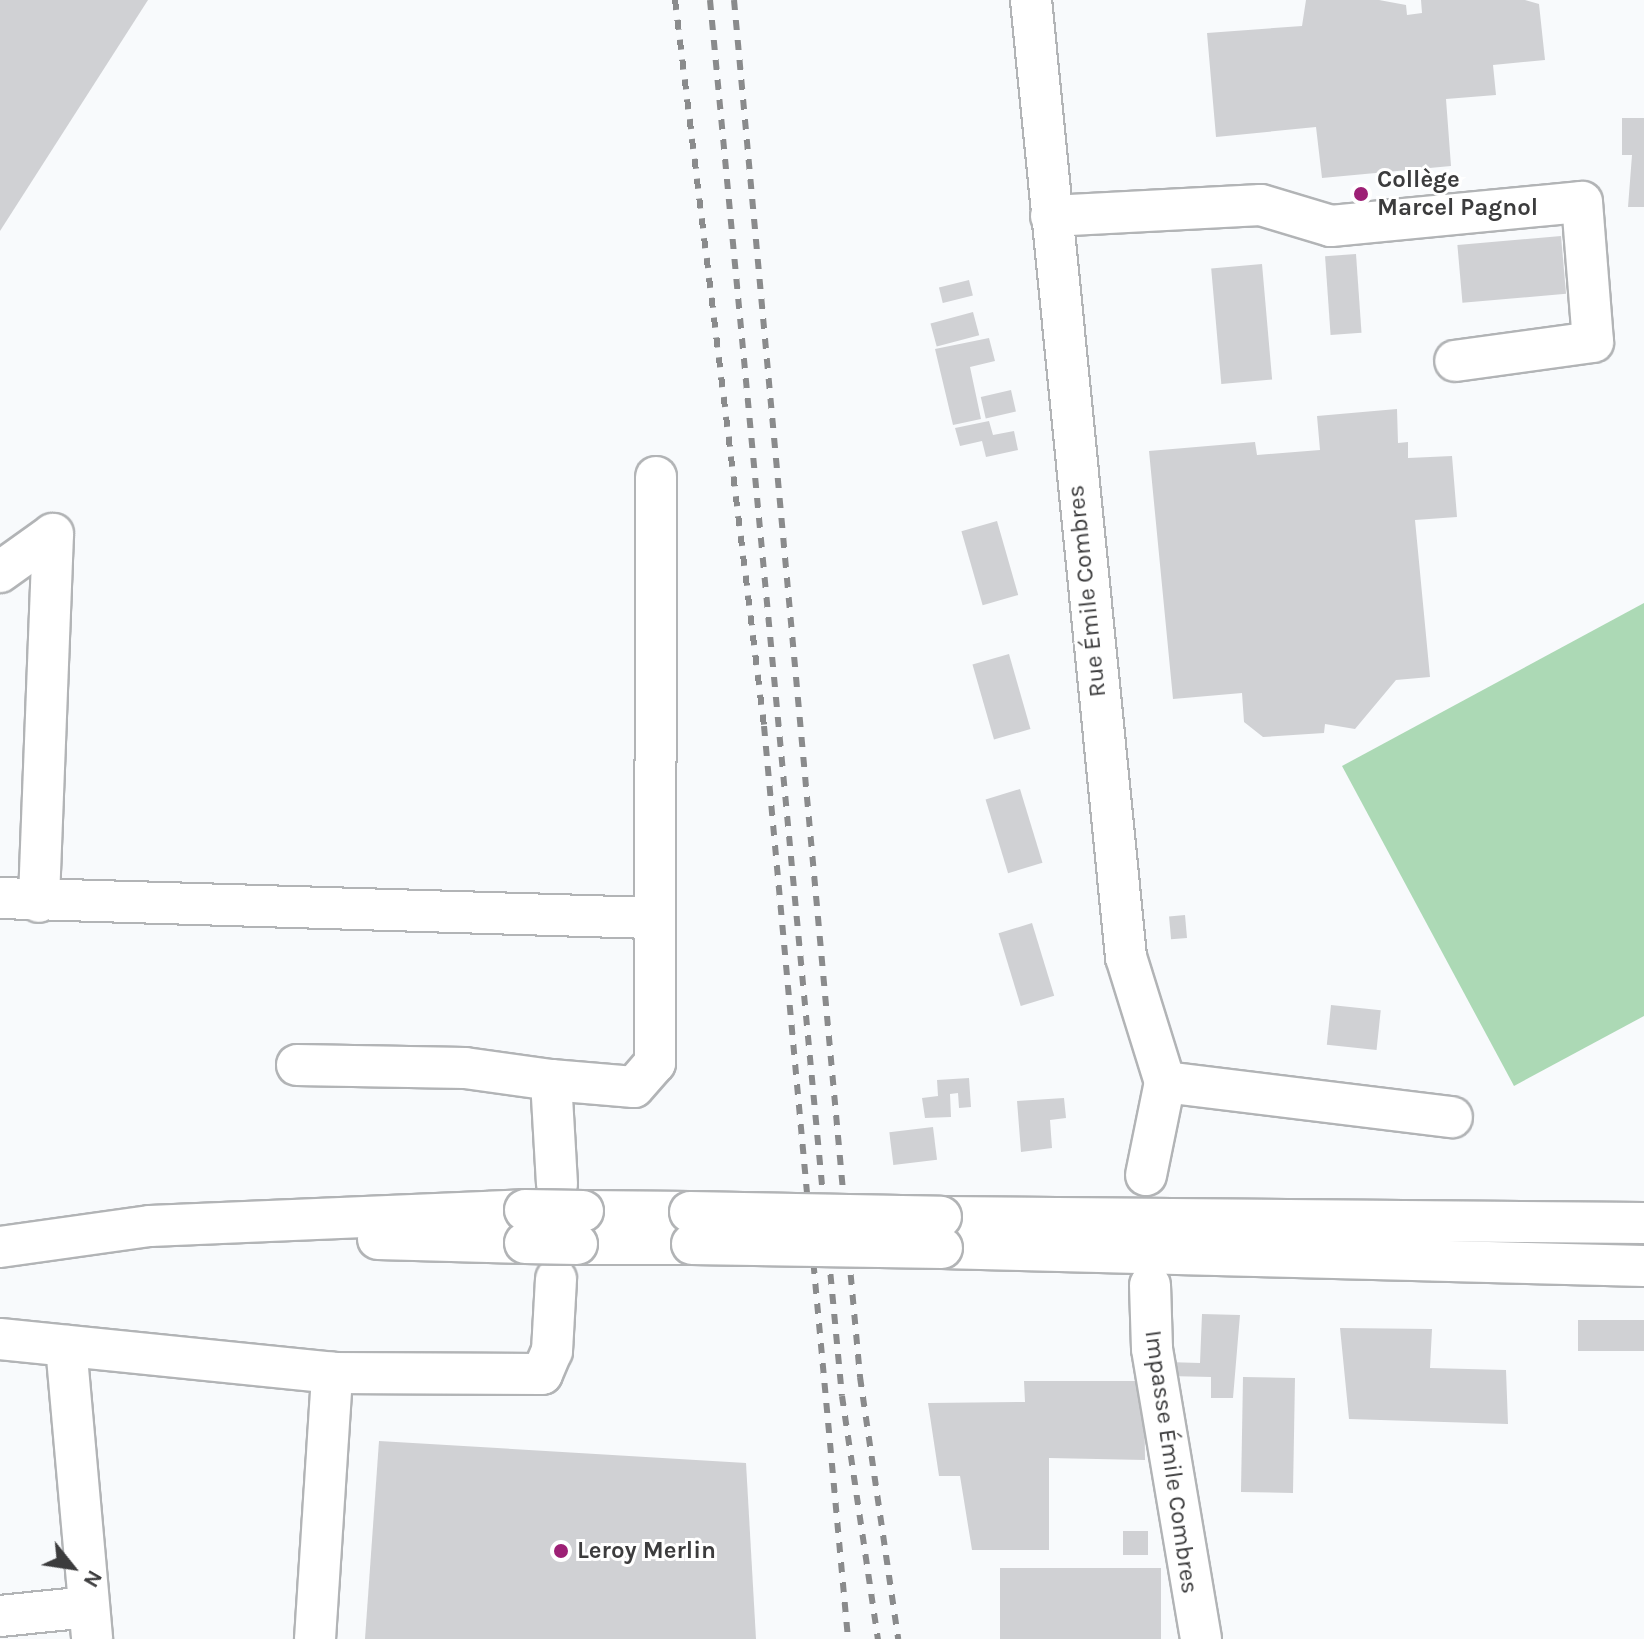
<!DOCTYPE html>
<meta charset="utf-8">
<style>
body{margin:0}
#map{position:relative;width:1644px;height:1639px;overflow:hidden;background:#f8fafc;font-family:Karla,sans-serif}
div>[style]{position:absolute}
[style*='--x']{left:calc(var(--x)*1px);top:calc(var(--y)*1px);width:calc(var(--w)*1px);rotate:calc(var(--a)*1deg)}
.green>*{inset:0;background:#acd9b5}
.building>*{inset:0;background:#d0d1d4;transform-origin:0 0}
.roads{filter:drop-shadow(2px 0 #b2b4b6) drop-shadow(-2px 0 #b2b4b6) drop-shadow(0 2px #b2b4b6) drop-shadow(0 -2px #b2b4b6)}
.minor>*{height:40px;margin:-20px;padding:0 20px;transform-origin:20px;border-radius:20px;background:#fff}
.rail>*{height:6px;margin-top:-3px;transform-origin:0;background:repeating-linear-gradient(90deg,#8a8b8c 0 10px,transparent 0 20px)}
.bridges{filter:drop-shadow(2px 0 #b2b4b6) drop-shadow(-2px 0 #b2b4b6) drop-shadow(0 2px #b2b4b6) drop-shadow(0 -2px #b2b4b6)}
.minor-bridge>*{height:40px;margin:-20px;padding:0 20px;transform-origin:20px;border-radius:20px;background:#fff}
.dots>*{width:22px;height:22px;translate:-50% -50%;box-sizing:border-box;border:4px solid #fff;border-radius:50%}
span{translate:-50% -50%;white-space:nowrap;text-align:center;line-height:1.15;-webkit-text-stroke:6px #fff;paint-order:stroke}
.poi-label{font-size:24px;color:#3c3c3d;font-weight:700}
.left{translate:0 -50%;text-align:left}
.street-label{font-size:24px;color:#3c3c3d}
.north{position:absolute;left:32px;top:1527px;width:80px;height:80px;-webkit-text-stroke:6px #fff;paint-order:stroke;rotate:120deg;font-size:22px;font-weight:700;line-height:32px;text-align:center;color:#3c3c3d}
.north::after{content:'';display:block;margin:auto;width:28px;height:36px;background:#3c3c3d;clip-path:polygon(50% 0,100% 100%,50% 72%,0 100%)}
</style>
<div id="map">
<div class="green">
<div style="clip-path:polygon(1644px 603px,1644px 1016px,1514px 1086px,1342px 766px)"></div>
</div>
<div class="building">
<div style="clip-path:polygon(0 0,148px 0,0 231px)"></div>
<div style="clip-path:polygon(1306px 0,1379px 0,1406px 5px,1407px 15px,1422px 13px,1421px 0,1525px 0,1539px 4px,1545px 60px,1493px 65px,1496px 95px,1446px 99px,1451px 166px,1322px 178px,1316px 127px,1216px 137px,1207px 33px,1302px 26px)"></div>
<div style="clip-path:polygon(1622px 118px,1644px 118px,1644px 207px,1628px 207px,1632px 155px,1622px 155px)"></div>
<div style="left:1561px;top:236px;width:58px;height:104px;rotate:85deg"></div>
<div style="left:1356px;top:254px;width:79px;height:31px;rotate:86deg"></div>
<div style="left:1262px;top:264px;width:116px;height:51px;rotate:85deg"></div>
<div style="left:969px;top:280px;width:16px;height:31px;rotate:76deg"></div>
<div style="left:973px;top:312px;width:24px;height:44px;rotate:75deg"></div>
<div style="clip-path:polygon(989px 338px,995px 361px,970px 367px,981px 419px,953px 425px,935px 349px)"></div>
<div style="left:1011px;top:390px;width:22px;height:31px;rotate:77deg"></div>
<div style="clip-path:polygon(1397px 409px,1398px 443px,1408px 442px,1408px 458px,1452px 456px,1457px 517px,1415px 520px,1430px 677px,1396px 680px,1355px 729px,1325px 724px,1324px 733px,1263px 737px,1244px 722px,1242px 693px,1173px 699px,1149px 451px,1255px 442px,1257px 455px,1320px 450px,1317px 416px)"></div>
<div style="clip-path:polygon(989px 421px,993px 435px,1014px 431px,1018px 450px,986px 457px,982px 441px,960px 446px,955px 428px)"></div>
<div style="left:997px;top:521px;width:77px;height:37px;rotate:74deg"></div>
<div style="left:1009px;top:654px;width:78px;height:38px;rotate:74deg"></div>
<div style="left:1020px;top:789px;width:77px;height:36px;rotate:73deg"></div>
<div style="left:1185px;top:915px;width:23px;height:16px;rotate:85deg"></div>
<div style="left:1032px;top:923px;width:76px;height:35px;rotate:73deg"></div>
<div style="left:1331px;top:1005px;width:50px;height:40px;rotate:6deg"></div>
<div style="clip-path:polygon(969px 1078px,971px 1107px,959px 1108px,958px 1093px,950px 1094px,951px 1117px,925px 1118px,922px 1098px,938px 1096px,937px 1080px)"></div>
<div style="clip-path:polygon(1064px 1098px,1066px 1118px,1050px 1120px,1052px 1148px,1021px 1152px,1017px 1101px)"></div>
<div style="left:933px;top:1127px;width:33px;height:44px;rotate:83deg"></div>
<div style="clip-path:polygon(1202px 1314px,1240px 1315px,1233px 1398px,1211px 1398px,1211px 1377px,1168px 1376px,1167px 1362px,1200px 1363px)"></div>
<div style="left:1644px;top:1320px;width:31px;height:66px;rotate:90deg"></div>
<div style="clip-path:polygon(1340px 1328px,1432px 1329px,1430px 1368px,1506px 1370px,1508px 1424px,1349px 1419px)"></div>
<div style="left:1243px;top:1377px;width:52px;height:115px;rotate:1deg"></div>
<div style="clip-path:polygon(1024px 1381px,1144px 1381px,1145px 1460px,1049px 1458px,1049px 1550px,972px 1550px,960px 1476px,939px 1476px,928px 1403px,1025px 1402px)"></div>
<div style="clip-path:polygon(379px 1441px,746px 1463px,756px 1639px,365px 1639px)"></div>
<div style="left:1123px;top:1531px;width:25px;height:24px"></div>
<div style="left:1000px;top:1568px;width:161px;height:71px"></div>
</div>
<div class="roads">
<div class="minor">
<div style="--x:1031;--y:0;--w:962;--a:84.33"></div>
<div style="--x:1126;--y:957;--w:131;--a:72.7"></div>
<div style="--x:1165;--y:1082;--w:95;--a:101.5"></div>
<div style="--x:1051;--y:216;--w:210;--a:-3"></div>
<div style="--x:1261;--y:205;--w:73;--a:16.7"></div>
<div style="--x:1331;--y:226;--w:252;--a:-5.5"></div>
<div style="--x:1582;--y:202;--w:140;--a:85.5"></div>
<div style="--x:1593;--y:342;--w:139;--a:172.2"></div>
<div style="--x:0;--y:572;--w:65;--a:-35.6"></div>
<div style="--x:53;--y:534;--w:368;--a:92.2"></div>
<div style="--x:0;--y:898;--w:651;--a:1.76"></div>
<div style="--x:297;--y:1065;--w:168;--a:1"></div>
<div style="--x:465;--y:1068;--w:87;--a:7.9"></div>
<div style="--x:551;--y:1080;--w:104;--a:86.7"></div>
<div style="--x:551;--y:1080;--w:83;--a:4.8"></div>
<div style="--x:634;--y:1087;--w:32;--a:-49"></div>
<div style="--x:655;--y:1063;--w:586;--a:-89.9"></div>
<div style="--x:1165;--y:1082;--w:289;--a:7"></div>
<div style="--x:583;--y:1211;--w:107;--a:0.5"></div>
<div style="--x:941;--y:1217;--w:703;--a:0.49"></div>
<div style="--x:378;--y:1239;--w:147;--a:1.6"></div>
<div style="--x:577;--y:1244;--w:115;--a:0"></div>
<div style="--x:0;--y:1247;--w:151;--a:-8"></div>
<div style="--x:150;--y:1226;--w:375;--a:-2.4"></div>
<div style="--x:942;--y:1248;--w:702;--a:1.47"></div>
<div style="--x:1150;--y:1285;--w:64;--a:88.2"></div>
<div style="--x:1152;--y:1349;--w:294;--a:80.4"></div>
<div style="--x:0;--y:1339;--w:334;--a:5.8"></div>
<div style="--x:332;--y:1373;--w:210;--a:0.3"></div>
<div style="--x:542;--y:1374;--w:25;--a:-67"></div>
<div style="--x:552;--y:1351;--w:72;--a:-86.8"></div>
<div style="--x:66;--y:1346;--w:294;--a:84.9"></div>
<div style="--x:0;--y:1616;--w:89;--a:-5.8"></div>
<div style="--x:315;--y:1639;--w:267;--a:-86.3"></div>
</div>
</div>
<div class="rail">
<div style="--x:675;--y:0;--w:731;--a:83.01"></div>
<div style="--x:764;--y:726;--w:917;--a:84.74"></div>
<div style="--x:710;--y:0;--w:1402;--a:84.6"></div>
<div style="--x:842;--y:1396;--w:246;--a:81.6"></div>
<div style="--x:734;--y:0;--w:1383;--a:84.77"></div>
<div style="--x:860;--y:1377;--w:265;--a:81.7"></div>
</div>
<div class="bridges">
<div class="minor-bridge">
<div style="--x:525;--y:1210;--w:58;--a:1"></div>
<div style="--x:690;--y:1212;--w:251;--a:1.1"></div>
<div style="--x:525;--y:1243;--w:52;--a:1.1"></div>
<div style="--x:692;--y:1244;--w:250;--a:0.9"></div>
</div>
</div>
<div class="dots">
<div style="left:1361px;top:194px;background:#9d2075"></div>
<div style="left:561px;top:1551px;background:#9d2075"></div>
</div>
<div class="poi-label">
<span class="left" style="left:1377px;top:194px">Collège<br>Marcel Pagnol</span>
<span class="left" style="left:577px;top:1551px">Leroy Merlin</span>
</div>
<div class="street-label">
<span style="left:1087px;top:591px;rotate:-96deg">Rue Émile Combres</span>
<span style="left:1171px;top:1462px;rotate:82deg">Impasse Émile Combres</span>
</div>
<div class="north">N</div>
</div>
